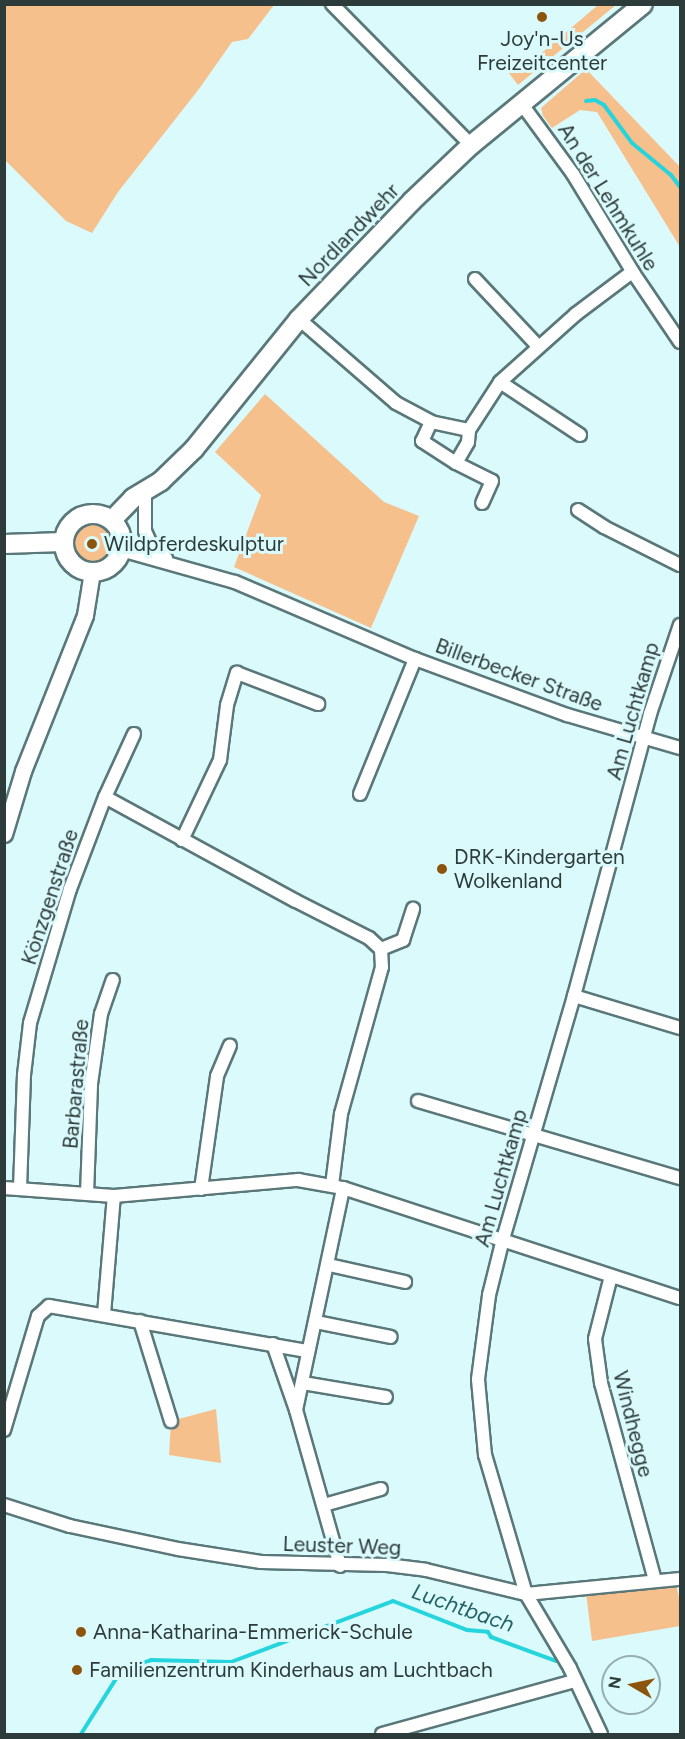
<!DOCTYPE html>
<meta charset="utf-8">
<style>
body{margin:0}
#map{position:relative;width:685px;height:1739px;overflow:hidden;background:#dafafc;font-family:Figtree,sans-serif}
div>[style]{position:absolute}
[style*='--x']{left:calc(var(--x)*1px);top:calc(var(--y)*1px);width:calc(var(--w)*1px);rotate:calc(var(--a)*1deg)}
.green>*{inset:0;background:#f6c08d}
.round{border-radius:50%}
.stream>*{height:4px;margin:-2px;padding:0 2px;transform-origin:2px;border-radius:2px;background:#25d4dc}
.roads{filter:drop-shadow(2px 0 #5a7779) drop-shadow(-2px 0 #5a7779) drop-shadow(0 2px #5a7779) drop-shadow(0 -2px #5a7779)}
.minor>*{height:12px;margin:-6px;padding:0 6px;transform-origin:6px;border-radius:6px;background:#fff}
.tertiary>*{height:15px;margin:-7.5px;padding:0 7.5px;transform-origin:7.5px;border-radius:7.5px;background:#fff}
.secondary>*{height:18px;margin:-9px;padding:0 9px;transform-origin:9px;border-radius:9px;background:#fff}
.secondary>.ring{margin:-9px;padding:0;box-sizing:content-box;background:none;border:18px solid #fff;border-radius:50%}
.dots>*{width:16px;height:16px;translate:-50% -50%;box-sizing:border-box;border:3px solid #dafafc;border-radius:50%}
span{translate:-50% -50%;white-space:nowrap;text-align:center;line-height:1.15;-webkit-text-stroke:6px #dafafc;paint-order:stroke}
.poi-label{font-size:21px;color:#2e3b3b}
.left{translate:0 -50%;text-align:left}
.street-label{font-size:21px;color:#2e3b3b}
.water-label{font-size:22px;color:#236366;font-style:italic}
.frame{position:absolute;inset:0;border:6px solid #2e3b3b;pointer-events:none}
.north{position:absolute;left:601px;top:1655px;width:60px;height:60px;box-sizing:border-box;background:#dafafc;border:2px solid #95aeaf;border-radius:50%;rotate:279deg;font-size:16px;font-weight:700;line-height:24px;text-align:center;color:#2e3b3b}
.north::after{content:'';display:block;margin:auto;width:21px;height:27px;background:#8d540d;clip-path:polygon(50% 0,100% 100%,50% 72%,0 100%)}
</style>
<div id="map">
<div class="green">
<div style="clip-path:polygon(4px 5px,5px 4px,274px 5px,248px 39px,232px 42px,199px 89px,118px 192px,92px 233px,66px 221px,5px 160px)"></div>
<div style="clip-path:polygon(598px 5px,616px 5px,518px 85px,508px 72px,544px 51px)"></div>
<div style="clip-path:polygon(586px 69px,680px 167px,680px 247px,597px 112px,580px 110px,552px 128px,543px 116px,541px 108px)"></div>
<div style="clip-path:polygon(265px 394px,384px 502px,419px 516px,371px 628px,234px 567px,261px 495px,215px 452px)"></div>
<div class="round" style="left:71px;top:522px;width:42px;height:42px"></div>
<div style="clip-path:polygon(216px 1409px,221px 1463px,169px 1455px,171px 1421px)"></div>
<div style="clip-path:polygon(676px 1584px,680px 1602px,680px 1626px,592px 1641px,586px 1593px)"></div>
</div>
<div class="stream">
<div style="--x:586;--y:101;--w:9;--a:-6"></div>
<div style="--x:595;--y:100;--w:10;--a:29"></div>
<div style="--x:604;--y:105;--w:47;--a:53.6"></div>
<div style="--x:632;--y:143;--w:50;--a:39.4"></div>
<div style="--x:671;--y:175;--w:15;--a:53"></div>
<div style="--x:81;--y:1734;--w:75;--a:-57.6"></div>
<div style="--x:121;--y:1671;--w:32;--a:-20"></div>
<div style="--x:151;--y:1660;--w:80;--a:1.4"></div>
<div style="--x:231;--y:1662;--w:173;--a:-20.6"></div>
<div style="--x:393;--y:1601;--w:79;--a:21.4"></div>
<div style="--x:467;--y:1630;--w:21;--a:5"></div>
<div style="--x:488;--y:1632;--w:6;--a:59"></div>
<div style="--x:491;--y:1637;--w:69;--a:20.3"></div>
</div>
<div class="roads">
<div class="minor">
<div style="--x:332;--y:4;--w:198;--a:45.4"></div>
<div style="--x:521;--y:103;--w:88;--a:53.8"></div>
<div style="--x:573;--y:174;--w:117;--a:58.6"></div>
<div style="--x:634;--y:274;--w:82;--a:55.9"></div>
<div style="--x:475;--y:279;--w:92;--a:46.8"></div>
<div style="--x:299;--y:319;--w:128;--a:40.9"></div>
<div style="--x:396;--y:403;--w:40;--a:28"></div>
<div style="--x:431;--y:422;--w:39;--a:12"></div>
<div style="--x:469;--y:430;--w:57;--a:-57.1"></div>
<div style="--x:500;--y:382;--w:102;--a:-41.8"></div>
<div style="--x:576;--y:314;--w:70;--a:-36.9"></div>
<div style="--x:500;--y:382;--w:96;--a:33.5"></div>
<div style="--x:431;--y:422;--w:21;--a:115"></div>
<div style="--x:422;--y:441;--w:40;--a:32.9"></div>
<div style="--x:456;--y:463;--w:24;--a:-60"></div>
<div style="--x:468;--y:442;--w:12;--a:-85"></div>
<div style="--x:456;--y:463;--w:40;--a:26.6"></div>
<div style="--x:492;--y:481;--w:24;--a:114"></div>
<div style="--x:145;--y:491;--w:40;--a:90"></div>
<div style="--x:145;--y:531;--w:20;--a:66"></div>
<div style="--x:153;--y:549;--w:16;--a:35"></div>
<div style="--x:578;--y:510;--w:31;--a:33"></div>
<div style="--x:604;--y:527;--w:85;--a:26.6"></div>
<div style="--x:121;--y:550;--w:118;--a:15.7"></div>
<div style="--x:235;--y:582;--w:196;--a:23.2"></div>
<div style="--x:415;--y:659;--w:162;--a:20.2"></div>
<div style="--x:567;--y:715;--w:118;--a:16.3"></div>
<div style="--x:134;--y:734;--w:69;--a:114.7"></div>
<div style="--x:105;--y:797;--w:217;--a:28.6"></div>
<div style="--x:296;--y:901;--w:82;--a:26.9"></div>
<div style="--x:369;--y:938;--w:16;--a:43"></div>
<div style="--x:381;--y:949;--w:18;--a:87"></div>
<div style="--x:382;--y:967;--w:153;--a:105.6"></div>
<div style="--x:341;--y:1114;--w:72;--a:97.2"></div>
<div style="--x:360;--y:794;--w:146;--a:-67.8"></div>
<div style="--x:182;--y:840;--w:89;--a:-64.6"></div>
<div style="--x:220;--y:760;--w:55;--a:-82.7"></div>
<div style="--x:227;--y:705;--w:34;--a:-73"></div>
<div style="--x:237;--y:673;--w:87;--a:20.9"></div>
<div style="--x:381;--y:949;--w:24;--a:-22"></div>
<div style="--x:403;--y:940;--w:33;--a:-72"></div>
<div style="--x:574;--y:996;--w:111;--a:16.8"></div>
<div style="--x:418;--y:1101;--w:273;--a:16.4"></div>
<div style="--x:4;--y:1188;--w:110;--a:4.2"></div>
<div style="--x:114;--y:1196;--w:185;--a:-5"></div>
<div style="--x:298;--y:1180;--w:46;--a:10.1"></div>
<div style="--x:343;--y:1188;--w:354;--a:18.1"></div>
<div style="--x:20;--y:1189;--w:114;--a:-88"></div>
<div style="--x:24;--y:1075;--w:52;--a:-83.4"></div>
<div style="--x:30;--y:1023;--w:140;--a:-73.4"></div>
<div style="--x:70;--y:889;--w:98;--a:-69.2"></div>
<div style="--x:201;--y:1189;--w:114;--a:-81.9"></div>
<div style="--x:217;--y:1076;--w:33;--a:-67"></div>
<div style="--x:87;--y:1194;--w:110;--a:-87.9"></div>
<div style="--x:91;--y:1084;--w:71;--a:-81.9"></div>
<div style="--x:101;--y:1014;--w:36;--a:-71"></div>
<div style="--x:329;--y:1265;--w:78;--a:12.6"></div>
<div style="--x:611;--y:1276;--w:65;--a:104.3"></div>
<div style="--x:595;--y:1339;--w:44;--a:82.2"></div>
<div style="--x:601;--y:1383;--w:205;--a:74.7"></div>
<div style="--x:104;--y:1314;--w:118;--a:-85.2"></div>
<div style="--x:140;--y:1321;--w:105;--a:72.8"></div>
<div style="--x:316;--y:1322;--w:76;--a:11.3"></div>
<div style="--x:273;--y:1344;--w:70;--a:70.8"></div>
<div style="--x:296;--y:1410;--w:162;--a:74.2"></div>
<div style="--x:303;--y:1383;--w:84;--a:9.6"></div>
<div style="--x:296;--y:1410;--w:227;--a:-78"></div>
<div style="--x:4;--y:1430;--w:119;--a:-73.4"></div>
<div style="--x:38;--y:1316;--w:15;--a:-42"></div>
<div style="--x:49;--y:1306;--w:263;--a:9.9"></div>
<div style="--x:4;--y:1505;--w:69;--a:17.7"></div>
<div style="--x:70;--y:1526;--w:110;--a:12"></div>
<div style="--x:178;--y:1549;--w:84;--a:8.9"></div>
<div style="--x:261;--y:1562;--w:126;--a:1.4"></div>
<div style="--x:387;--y:1565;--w:39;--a:7"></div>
<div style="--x:426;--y:1570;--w:103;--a:13.5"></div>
<div style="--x:526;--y:1594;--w:155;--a:-5.6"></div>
<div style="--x:324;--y:1505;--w:59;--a:-15.7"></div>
<div style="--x:382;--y:1734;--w:200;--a:-15.4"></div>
<div style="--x:601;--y:1734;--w:73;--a:-115.2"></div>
<div style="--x:570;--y:1668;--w:86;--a:-120.7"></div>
<div style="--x:526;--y:1594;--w:145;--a:-106.4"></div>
<div style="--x:485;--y:1455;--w:76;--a:-95.3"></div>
<div style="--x:478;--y:1379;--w:85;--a:-82.5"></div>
<div style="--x:489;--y:1295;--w:58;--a:-76"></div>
<div style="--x:503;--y:1239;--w:253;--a:-73.7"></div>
<div style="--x:574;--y:996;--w:292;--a:-74.9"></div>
<div style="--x:650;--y:714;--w:94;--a:-71.4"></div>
</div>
<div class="tertiary">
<div style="--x:4;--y:834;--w:66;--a:-73.2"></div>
<div style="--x:23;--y:771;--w:168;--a:-68.3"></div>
<div style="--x:85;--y:615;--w:44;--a:-80.8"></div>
</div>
<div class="secondary">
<div class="ring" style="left:64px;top:514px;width:40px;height:40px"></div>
<div style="--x:112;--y:520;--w:30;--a:-46"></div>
<div style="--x:133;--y:498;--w:33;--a:-31"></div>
<div style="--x:161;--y:481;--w:46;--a:-44.1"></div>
<div style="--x:194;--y:449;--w:167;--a:-51.1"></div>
<div style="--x:299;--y:319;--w:163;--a:-46.2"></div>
<div style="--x:412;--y:201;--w:81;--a:-43.5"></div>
<div style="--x:471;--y:145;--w:222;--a:-39.3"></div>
<div style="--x:4;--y:544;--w:59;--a:-1.9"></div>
</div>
</div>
<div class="dots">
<div style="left:542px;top:17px;background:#8d540d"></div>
<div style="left:92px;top:544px;background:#8d540d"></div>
<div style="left:442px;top:869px;background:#8d540d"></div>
<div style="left:81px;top:1632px;background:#8d540d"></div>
<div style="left:77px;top:1670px;background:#8d540d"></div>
</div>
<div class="poi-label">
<span style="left:542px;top:51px">Joy'n-Us<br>Freizeitcenter</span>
<span class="left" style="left:104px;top:544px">Wildpferdeskulptur</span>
<span class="left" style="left:454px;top:869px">DRK-Kindergarten<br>Wolkenland</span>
<span class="left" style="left:93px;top:1632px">Anna-Katharina-Emmerick-Schule</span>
<span class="left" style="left:89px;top:1670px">Familienzentrum Kinderhaus am Luchtbach</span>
</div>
<div class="street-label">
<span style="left:608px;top:197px;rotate:58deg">An der Lehmkuhle</span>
<span style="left:349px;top:235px;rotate:-46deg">Nordlandwehr</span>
<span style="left:519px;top:675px;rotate:20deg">Billerbecker Straße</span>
<span style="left:633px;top:711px;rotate:-74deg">Am Luchtkamp</span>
<span style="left:50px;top:897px;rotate:-72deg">Könzgenstraße</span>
<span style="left:76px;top:1084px;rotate:-85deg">Barbarastraße</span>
<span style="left:501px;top:1178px;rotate:-74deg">Am Luchtkamp</span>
<span style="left:633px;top:1424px;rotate:76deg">Windhegge</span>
<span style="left:342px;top:1546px;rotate:2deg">Leuster Weg</span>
</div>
<div class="water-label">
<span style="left:463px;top:1608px;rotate:19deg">Luchtbach</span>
</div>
<div class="frame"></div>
<div class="north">N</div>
</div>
